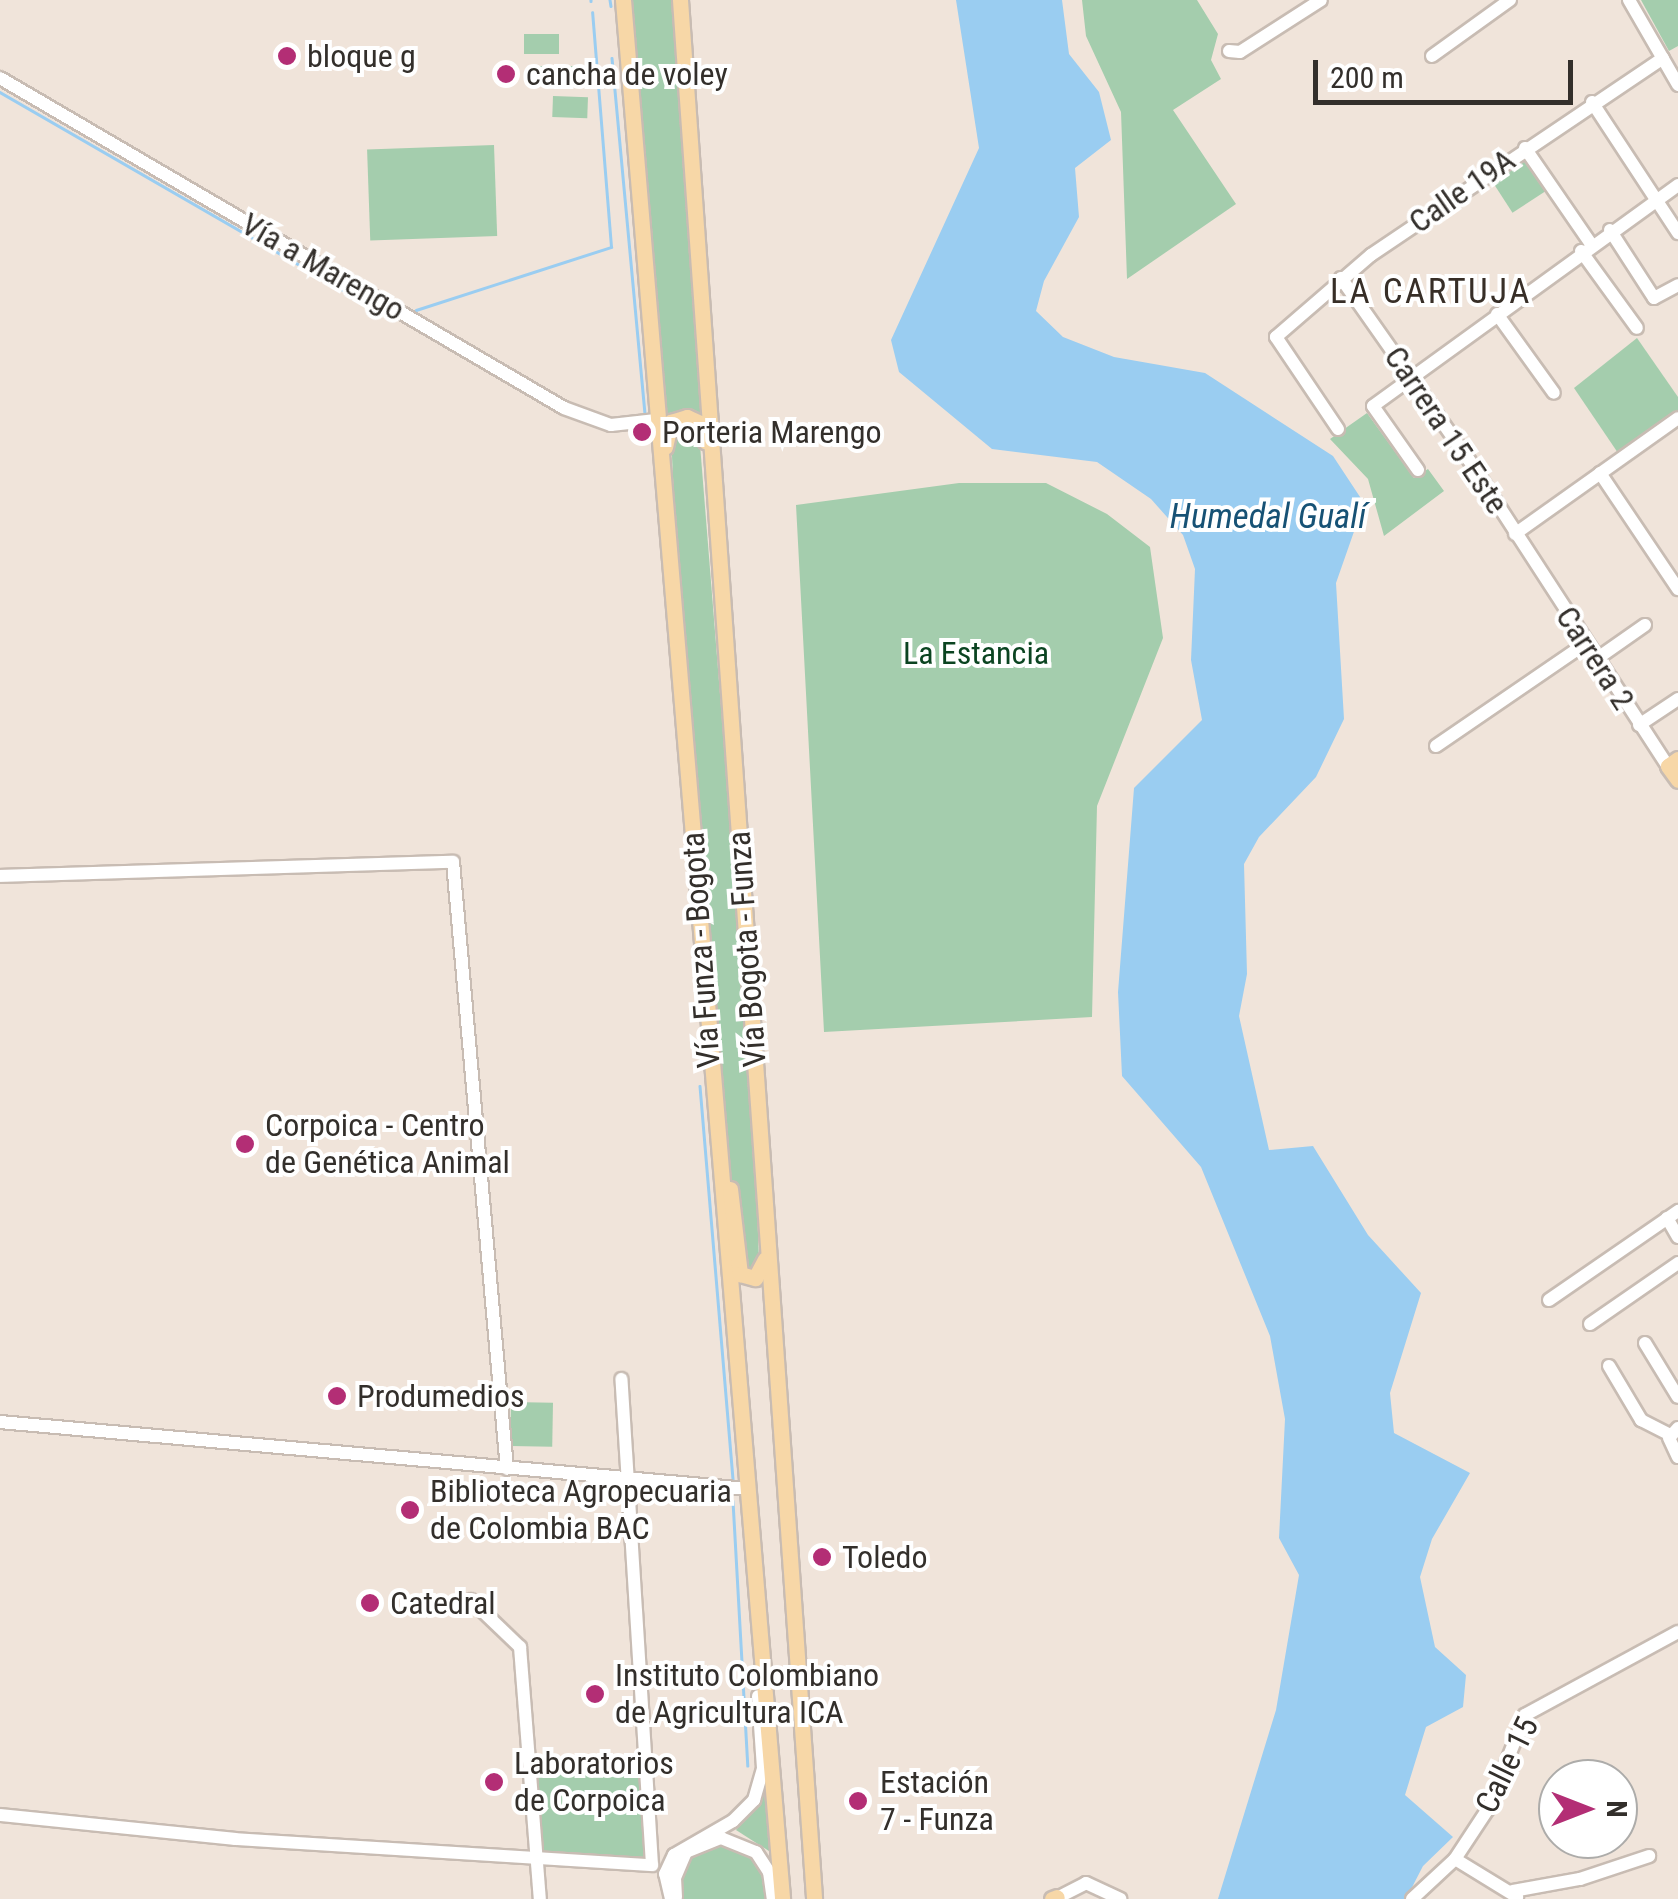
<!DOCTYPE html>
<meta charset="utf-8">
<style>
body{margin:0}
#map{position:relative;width:1678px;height:1899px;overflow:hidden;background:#f0e4da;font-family:"Roboto Condensed",sans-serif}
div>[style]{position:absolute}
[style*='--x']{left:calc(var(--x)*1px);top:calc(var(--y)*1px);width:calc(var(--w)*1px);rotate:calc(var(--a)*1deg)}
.green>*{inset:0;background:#a4cdad;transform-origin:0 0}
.water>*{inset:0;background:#9acdf1}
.stream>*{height:2.5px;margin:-1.25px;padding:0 1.25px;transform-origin:1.25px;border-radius:1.25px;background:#9acdf1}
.roads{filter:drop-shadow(2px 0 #c8bcb3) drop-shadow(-2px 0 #c8bcb3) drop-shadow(0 2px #c8bcb3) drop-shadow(0 -2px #c8bcb3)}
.minor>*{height:12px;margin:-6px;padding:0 6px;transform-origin:6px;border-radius:6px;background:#fff}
.major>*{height:15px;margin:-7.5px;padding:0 7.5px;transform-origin:7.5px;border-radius:7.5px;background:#f7d7a7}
.dots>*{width:28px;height:28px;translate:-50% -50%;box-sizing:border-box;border:5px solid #fff;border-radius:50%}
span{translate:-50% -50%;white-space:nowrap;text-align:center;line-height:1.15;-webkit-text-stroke:8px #fff;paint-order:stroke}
.poi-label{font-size:32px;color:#332f2b}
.left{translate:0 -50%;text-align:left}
.street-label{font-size:32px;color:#332f2b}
.park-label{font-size:32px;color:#0b4421}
.neighbourhood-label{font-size:35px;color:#372e27;letter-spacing:2.5px}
.water-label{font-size:35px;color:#175275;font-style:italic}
.north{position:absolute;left:1538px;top:1759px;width:100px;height:100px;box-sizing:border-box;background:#fff;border:2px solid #adacaa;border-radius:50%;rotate:90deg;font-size:28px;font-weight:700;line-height:40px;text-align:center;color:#332f2b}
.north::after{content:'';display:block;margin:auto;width:35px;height:45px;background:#b32e75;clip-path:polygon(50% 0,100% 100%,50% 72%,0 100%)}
.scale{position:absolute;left:1313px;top:60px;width:260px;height:45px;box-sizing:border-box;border:5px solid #332f2b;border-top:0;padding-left:12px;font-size:30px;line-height:35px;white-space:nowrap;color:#332f2b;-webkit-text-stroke:8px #fff;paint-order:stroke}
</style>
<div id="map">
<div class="green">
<div style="clip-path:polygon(631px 0,673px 0,703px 415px,682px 409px,664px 426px)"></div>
<div style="clip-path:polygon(1082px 0,1197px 0,1218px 34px,1211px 60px,1221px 79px,1173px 110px,1236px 204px,1127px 279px,1121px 112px,1086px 36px)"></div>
<div style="clip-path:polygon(1641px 0,1678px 0,1678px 46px,1669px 51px)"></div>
<div style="left:524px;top:34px;width:35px;height:20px"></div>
<div style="left:539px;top:66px;width:35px;height:20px"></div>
<div style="left:553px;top:96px;width:35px;height:21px;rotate:2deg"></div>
<div style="left:494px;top:145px;width:91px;height:127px;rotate:88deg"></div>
<div style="left:1527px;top:158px;width:38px;height:42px;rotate:57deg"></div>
<div style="clip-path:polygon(1637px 338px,1678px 397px,1678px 412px,1618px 453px,1574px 388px)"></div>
<div style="clip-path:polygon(1367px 413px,1414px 478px,1428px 469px,1444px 491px,1384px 536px,1368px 479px,1330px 439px)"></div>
<div style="clip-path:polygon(682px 423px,699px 432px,753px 1106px,759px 1260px,749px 1272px,740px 1261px,713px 1017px,678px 583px,671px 435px)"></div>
<div style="clip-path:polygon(959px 483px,1046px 483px,1107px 514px,1150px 547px,1163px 638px,1097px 806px,1092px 1017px,824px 1032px,796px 505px)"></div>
<div style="left:511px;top:1402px;width:42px;height:44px;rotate:1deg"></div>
<div style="left:648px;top:1759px;width:100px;height:118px;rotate:86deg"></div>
<div style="clip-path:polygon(766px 1791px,772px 1853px,736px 1830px)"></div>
<div style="clip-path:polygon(720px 1840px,746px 1848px,763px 1870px,766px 1899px,680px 1899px,684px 1860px)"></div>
</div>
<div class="water">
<div style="clip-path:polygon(956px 0,1062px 0,1069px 54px,1099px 92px,1111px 140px,1075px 168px,1079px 217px,1044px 281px,1036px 311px,1063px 337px,1114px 357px,1205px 373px,1333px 456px,1364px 503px,1336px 583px,1344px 719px,1316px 777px,1259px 837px,1244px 864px,1247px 974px,1239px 1016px,1269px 1150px,1313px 1146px,1368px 1235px,1421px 1293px,1390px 1393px,1394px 1433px,1470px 1473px,1432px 1539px,1420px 1577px,1435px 1647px,1466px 1675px,1463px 1707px,1426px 1727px,1405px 1795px,1453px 1837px,1423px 1866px,1406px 1899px,1218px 1899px,1276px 1710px,1299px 1575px,1279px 1538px,1285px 1419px,1270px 1336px,1201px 1167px,1122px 1076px,1118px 992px,1134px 788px,1202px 720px,1191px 660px,1195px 569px,1183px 535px,1151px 499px,1097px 462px,992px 449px,899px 372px,891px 340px,979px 148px)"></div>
</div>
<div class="stream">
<div style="--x:591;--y:0;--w:1;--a:90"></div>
<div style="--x:610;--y:0;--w:6;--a:81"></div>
<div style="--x:612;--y:58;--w:358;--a:84.7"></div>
<div style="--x:0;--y:92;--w:449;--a:30"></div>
<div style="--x:416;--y:310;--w:205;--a:-17.9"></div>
<div style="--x:611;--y:247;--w:235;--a:-94.6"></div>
<div style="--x:700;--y:1086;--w:395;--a:85.2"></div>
<div style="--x:733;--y:1501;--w:265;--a:86.8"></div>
</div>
<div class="roads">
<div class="minor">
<div style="--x:1629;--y:0;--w:98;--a:60"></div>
<div style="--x:1229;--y:51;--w:11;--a:5"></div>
<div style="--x:1240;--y:52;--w:96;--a:-32.7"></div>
<div style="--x:1432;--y:56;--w:96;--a:-35.7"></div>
<div style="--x:0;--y:78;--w:653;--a:30.33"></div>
<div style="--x:564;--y:408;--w:50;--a:19.9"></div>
<div style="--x:611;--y:425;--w:45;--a:-6.3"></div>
<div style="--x:1592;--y:102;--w:157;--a:56.7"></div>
<div style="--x:1525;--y:148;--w:116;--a:55.5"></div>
<div style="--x:1610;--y:230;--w:81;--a:57.1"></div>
<div style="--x:1654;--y:298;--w:27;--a:-28"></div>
<div style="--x:1581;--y:251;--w:95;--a:54"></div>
<div style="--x:1341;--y:278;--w:223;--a:54.9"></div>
<div style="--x:1469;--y:460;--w:365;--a:57"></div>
<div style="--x:1497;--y:314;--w:97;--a:54.2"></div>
<div style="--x:1338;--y:429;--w:111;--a:-124"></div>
<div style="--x:1276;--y:337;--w:125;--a:-40.8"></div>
<div style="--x:1371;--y:255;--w:352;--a:-34"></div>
<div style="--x:1418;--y:470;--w:78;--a:-125.1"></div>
<div style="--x:1373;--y:406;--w:377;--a:-35.9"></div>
<div style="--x:1600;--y:473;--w:140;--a:56.1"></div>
<div style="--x:1515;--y:534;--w:200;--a:-35.4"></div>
<div style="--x:1595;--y:660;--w:61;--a:-35"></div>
<div style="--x:1639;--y:725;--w:47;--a:-33.7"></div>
<div style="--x:1436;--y:746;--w:181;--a:-34.4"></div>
<div style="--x:0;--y:876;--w:453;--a:-1.8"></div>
<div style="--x:453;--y:862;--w:609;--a:84.92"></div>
<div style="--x:1667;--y:1218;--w:22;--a:60"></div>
<div style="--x:1549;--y:1300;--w:157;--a:-34.6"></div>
<div style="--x:1590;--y:1324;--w:107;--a:-34.7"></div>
<div style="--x:1645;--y:1343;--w:63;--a:58.6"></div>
<div style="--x:1609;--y:1366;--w:63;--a:59.3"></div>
<div style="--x:1641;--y:1420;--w:33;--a:27"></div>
<div style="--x:0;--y:1422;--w:751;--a:5.12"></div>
<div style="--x:1678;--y:1428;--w:13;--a:132"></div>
<div style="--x:1669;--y:1438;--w:21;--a:65"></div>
<div style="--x:471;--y:1600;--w:68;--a:43.8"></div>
<div style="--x:520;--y:1647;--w:253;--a:85.5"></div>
<div style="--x:0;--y:1815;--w:236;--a:5.8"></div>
<div style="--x:235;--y:1839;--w:418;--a:3.6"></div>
<div style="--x:652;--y:1865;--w:487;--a:-93.6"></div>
<div style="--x:1455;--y:1859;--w:73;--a:31.5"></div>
<div style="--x:1513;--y:1891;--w:68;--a:-10.2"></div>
<div style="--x:1580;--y:1879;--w:73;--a:-18.4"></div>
<div style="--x:676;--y:1897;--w:19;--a:-93"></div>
<div style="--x:675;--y:1878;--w:28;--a:-67"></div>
<div style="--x:686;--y:1852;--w:38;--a:-22"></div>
<div style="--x:721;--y:1838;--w:38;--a:22"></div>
<div style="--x:756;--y:1852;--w:24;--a:57"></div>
<div style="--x:769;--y:1872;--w:27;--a:82"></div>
<div style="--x:671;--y:1899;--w:26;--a:-103"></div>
<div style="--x:665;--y:1874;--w:21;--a:-65"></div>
<div style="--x:674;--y:1855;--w:68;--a:-30"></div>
<div style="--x:733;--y:1821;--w:30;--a:-45"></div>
<div style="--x:754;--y:1800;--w:33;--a:-74"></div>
<div style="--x:763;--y:1768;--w:72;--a:-94"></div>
<div style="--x:1055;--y:1899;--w:35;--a:-27"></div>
<div style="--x:1086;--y:1883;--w:38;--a:25"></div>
<div style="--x:1412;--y:1899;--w:59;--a:-42.9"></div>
<div style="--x:1455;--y:1859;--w:60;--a:-56.6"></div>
<div style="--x:1488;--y:1809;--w:101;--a:-68.5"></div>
<div style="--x:1525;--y:1715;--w:174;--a:-28.5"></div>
</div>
<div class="major">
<div style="--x:623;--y:0;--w:1906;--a:85.21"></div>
<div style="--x:680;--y:0;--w:1904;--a:85.96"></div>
<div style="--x:665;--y:447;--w:26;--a:-77"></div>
<div style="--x:671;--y:422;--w:17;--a:-17"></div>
<div style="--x:687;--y:417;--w:14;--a:25"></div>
<div style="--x:700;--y:423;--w:19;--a:74"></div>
<div style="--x:1678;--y:759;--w:12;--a:145"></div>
<div style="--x:1668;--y:766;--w:17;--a:54"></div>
<div style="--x:730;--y:1189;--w:86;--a:83.3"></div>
<div style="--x:740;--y:1274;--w:16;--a:15"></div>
<div style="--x:755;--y:1278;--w:21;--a:-62"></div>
<div style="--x:1052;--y:1899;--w:5;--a:-22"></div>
</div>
</div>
<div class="dots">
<div style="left:287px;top:56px;background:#b32e75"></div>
<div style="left:506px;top:74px;background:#b32e75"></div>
<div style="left:642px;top:432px;background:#b32e75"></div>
<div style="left:245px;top:1144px;background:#b32e75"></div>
<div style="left:337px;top:1396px;background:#b32e75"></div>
<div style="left:410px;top:1510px;background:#b32e75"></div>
<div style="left:822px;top:1557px;background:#b32e75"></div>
<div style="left:370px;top:1603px;background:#b32e75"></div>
<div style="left:595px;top:1694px;background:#b32e75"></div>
<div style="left:494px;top:1782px;background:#b32e75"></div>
<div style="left:858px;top:1801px;background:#b32e75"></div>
</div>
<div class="poi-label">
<span class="left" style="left:307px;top:56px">bloque g</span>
<span class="left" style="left:526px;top:74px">cancha de voley</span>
<span class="left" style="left:662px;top:432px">Porteria Marengo</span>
<span class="left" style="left:265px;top:1144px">Corpoica - Centro<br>de Genética Animal</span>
<span class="left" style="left:357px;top:1396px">Produmedios</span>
<span class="left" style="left:430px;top:1510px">Biblioteca Agropecuaria<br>de Colombia BAC</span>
<span class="left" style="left:842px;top:1557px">Toledo</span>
<span class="left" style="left:390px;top:1603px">Catedral</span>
<span class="left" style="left:615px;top:1694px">Instituto Colombiano<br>de Agricultura ICA</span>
<span class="left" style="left:514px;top:1782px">Laboratorios<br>de Corpoica</span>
<span class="left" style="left:880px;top:1801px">Estación<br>7 - Funza</span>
</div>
<div class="street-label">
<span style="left:1462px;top:191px;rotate:-35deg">Calle 19A</span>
<span style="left:323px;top:267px;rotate:30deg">Vía a Marengo</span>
<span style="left:1446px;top:430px;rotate:56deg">Carrera 15 Este</span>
<span style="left:1595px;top:658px;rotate:57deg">Carrera 2</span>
<span style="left:747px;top:949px;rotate:-94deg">Vía Bogota - Funza</span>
<span style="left:701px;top:950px;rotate:-94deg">Vía Funza - Bogota</span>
<span style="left:1507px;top:1765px;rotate:-64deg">Calle 15</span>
</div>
<div class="park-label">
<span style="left:976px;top:653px">La Estancia</span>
</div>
<div class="neighbourhood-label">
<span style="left:1431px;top:292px">LA CARTUJA</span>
</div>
<div class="water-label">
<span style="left:1268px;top:517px">Humedal Gualí</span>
</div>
<div class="north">N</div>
<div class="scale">200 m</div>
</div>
